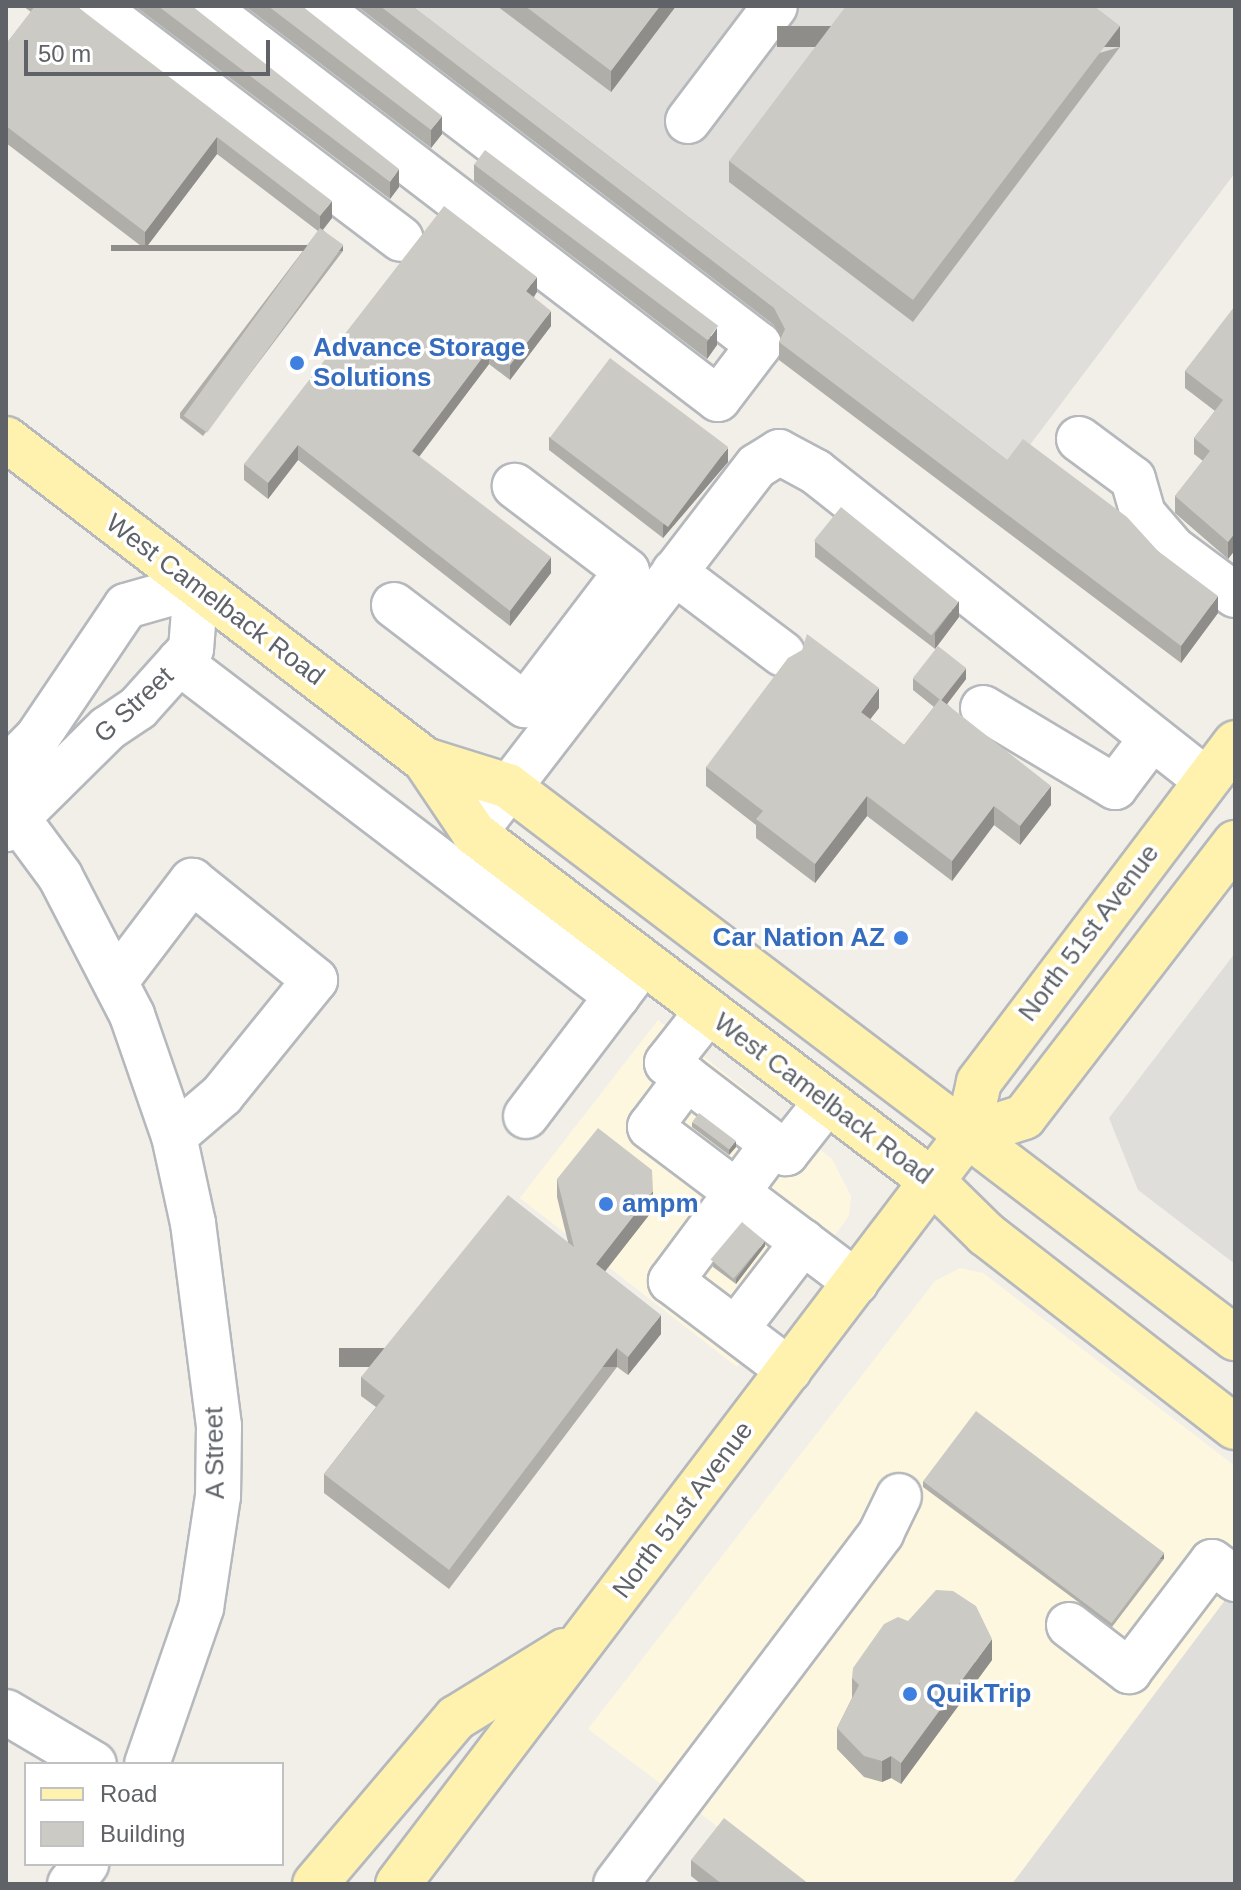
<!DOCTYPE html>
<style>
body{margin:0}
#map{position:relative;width:1241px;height:1890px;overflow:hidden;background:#f1efe8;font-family:Arial,sans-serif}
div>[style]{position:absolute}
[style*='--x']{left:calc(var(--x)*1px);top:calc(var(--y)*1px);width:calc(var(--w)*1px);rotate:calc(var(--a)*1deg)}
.commercial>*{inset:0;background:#fef7e0}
.industrial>*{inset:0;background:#e0deda}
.roads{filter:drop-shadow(2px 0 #b5b8bc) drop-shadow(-2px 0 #b5b8bc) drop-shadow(0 2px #b5b8bc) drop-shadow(0 -2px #b5b8bc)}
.minor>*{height:44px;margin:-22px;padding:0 22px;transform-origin:22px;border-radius:22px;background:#fff}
.major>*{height:44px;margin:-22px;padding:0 22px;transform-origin:22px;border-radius:22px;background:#fff2af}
.wall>*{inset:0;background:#afaea9}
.shaded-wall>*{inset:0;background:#8f8d8a;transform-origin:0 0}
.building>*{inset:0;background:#cccac5;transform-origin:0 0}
.dots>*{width:22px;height:22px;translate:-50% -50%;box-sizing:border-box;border:4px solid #fff;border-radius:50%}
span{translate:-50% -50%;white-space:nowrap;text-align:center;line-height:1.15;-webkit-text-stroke:7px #fff;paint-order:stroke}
.shop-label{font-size:26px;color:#366cbe;font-weight:700}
.left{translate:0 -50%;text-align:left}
.right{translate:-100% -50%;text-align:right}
.street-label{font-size:26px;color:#5f6368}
.frame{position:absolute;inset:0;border:8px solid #5f6368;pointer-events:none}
.legend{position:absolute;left:24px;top:1762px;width:260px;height:104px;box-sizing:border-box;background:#fff;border:2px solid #bfc1c3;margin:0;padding:10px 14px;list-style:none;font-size:24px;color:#5f6368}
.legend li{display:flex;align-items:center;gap:16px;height:40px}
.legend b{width:40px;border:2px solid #bfc1c3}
.scale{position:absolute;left:24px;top:40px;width:246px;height:36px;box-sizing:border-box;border:4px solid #5f6368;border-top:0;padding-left:10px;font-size:24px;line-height:28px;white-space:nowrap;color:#5f6368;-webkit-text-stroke:6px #fff;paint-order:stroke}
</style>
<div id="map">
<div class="commercial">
<div style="clip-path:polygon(658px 1020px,832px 1159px,851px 1196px,849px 1216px,737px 1367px,520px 1198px)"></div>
<div style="clip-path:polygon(960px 1268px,983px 1273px,1235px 1466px,1235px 1587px,1012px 1884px,794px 1884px,588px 1729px,935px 1281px)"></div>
</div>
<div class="industrial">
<div style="clip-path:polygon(396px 6px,1235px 6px,1235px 173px,1008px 474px)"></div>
<div style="clip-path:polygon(1235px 953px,1235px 1264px,1138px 1190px,1109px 1118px)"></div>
<div style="clip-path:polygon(1235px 1587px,1235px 1884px,1012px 1884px)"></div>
</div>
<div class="roads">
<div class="minor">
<div style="--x:94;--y:6;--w:385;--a:37.2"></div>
<div style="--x:204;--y:6;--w:647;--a:37.4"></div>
<div style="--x:718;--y:399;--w:68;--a:-52.8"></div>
<div style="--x:759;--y:345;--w:558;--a:-142.58"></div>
<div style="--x:688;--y:121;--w:144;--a:-52.9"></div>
<div style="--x:1079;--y:439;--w:67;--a:36.5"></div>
<div style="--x:1133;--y:479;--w:36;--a:74"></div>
<div style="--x:1143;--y:514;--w:46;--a:49.4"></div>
<div style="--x:1173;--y:549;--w:77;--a:36.6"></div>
<div style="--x:674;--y:572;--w:136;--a:37"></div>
<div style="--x:394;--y:605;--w:165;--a:37.4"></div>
<div style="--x:525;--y:705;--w:168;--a:-52.7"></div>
<div style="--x:627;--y:571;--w:141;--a:-142.8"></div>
<div style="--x:179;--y:662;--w:551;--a:37.33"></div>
<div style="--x:617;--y:996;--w:43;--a:-52.6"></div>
<div style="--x:983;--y:708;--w:154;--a:30.9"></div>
<div style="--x:1115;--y:787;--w:61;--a:-52.9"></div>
<div style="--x:6;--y:769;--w:44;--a:-45"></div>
<div style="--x:37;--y:738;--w:159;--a:-56"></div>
<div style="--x:126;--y:606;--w:73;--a:-15.9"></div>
<div style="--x:196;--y:586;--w:63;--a:94.5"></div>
<div style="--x:191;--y:649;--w:79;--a:131.9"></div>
<div style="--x:138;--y:708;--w:36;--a:146"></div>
<div style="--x:108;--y:728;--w:144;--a:135.3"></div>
<div style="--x:6;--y:803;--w:91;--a:53.5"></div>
<div style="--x:60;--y:876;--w:157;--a:62.6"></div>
<div style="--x:132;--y:1015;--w:128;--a:70.9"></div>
<div style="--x:174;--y:1136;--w:89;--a:77.7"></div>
<div style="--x:193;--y:1223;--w:205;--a:82.7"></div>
<div style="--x:219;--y:1426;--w:70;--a:90.8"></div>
<div style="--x:218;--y:1496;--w:113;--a:98.6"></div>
<div style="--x:201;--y:1608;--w:165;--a:109.1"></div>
<div style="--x:474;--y:833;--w:463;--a:-52.4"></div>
<div style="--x:757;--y:466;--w:26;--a:-32"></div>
<div style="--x:779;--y:452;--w:42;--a:28.4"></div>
<div style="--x:816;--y:472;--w:497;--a:38.3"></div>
<div style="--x:116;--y:981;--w:126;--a:-52.8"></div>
<div style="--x:192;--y:881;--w:158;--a:38.8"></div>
<div style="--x:315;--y:980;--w:148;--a:129"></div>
<div style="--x:222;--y:1095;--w:63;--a:139.5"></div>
<div style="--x:708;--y:1011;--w:66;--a:128.3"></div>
<div style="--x:667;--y:1063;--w:133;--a:37.4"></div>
<div style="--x:773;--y:1144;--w:16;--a:35"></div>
<div style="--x:786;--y:1153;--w:66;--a:-51.7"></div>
<div style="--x:687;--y:1078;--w:61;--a:127.1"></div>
<div style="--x:650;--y:1127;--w:258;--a:37"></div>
<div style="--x:526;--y:1116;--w:151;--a:-52.8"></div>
<div style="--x:773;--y:1144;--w:171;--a:126.7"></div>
<div style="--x:671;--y:1281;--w:148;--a:37"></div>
<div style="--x:736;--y:1329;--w:110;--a:-52.4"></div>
<div style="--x:1069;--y:1625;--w:76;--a:37.5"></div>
<div style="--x:1129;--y:1671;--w:137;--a:-52.7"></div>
<div style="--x:1212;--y:1562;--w:29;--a:36"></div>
<div style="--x:6;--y:1712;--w:102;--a:30.6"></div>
<div style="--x:70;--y:1884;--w:26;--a:-51"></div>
<div style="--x:616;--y:1884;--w:440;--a:-52.9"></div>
<div style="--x:881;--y:1533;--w:41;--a:-64.1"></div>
</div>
<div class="major">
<div style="--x:6;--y:439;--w:528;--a:37.46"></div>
<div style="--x:425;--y:760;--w:88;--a:56.1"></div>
<div style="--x:474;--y:833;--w:575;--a:37.23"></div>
<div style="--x:932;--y:1181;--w:76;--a:44.5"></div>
<div style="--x:986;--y:1234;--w:315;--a:37.8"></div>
<div style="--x:425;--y:760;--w:87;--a:17.4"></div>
<div style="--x:508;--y:786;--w:913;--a:37.21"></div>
<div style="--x:967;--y:1135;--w:60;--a:-17.5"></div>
<div style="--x:1024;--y:1117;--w:346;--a:-52.4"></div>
<div style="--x:315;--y:1884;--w:218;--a:-49.7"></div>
<div style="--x:456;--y:1718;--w:127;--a:-31.8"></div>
<div style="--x:398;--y:1884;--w:941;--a:-52.78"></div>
<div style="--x:967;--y:1135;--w:54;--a:-77.2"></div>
<div style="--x:979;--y:1082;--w:425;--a:-52.9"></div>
</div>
</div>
<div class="wall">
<div style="clip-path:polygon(23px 6px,78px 6px,79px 8px,332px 218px,323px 230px,343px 251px,203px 436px,180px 418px,180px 413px,318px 231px,217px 154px,145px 249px,6px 143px,6px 44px,31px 12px)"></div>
<div style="clip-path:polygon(135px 6px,192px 6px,399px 187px,390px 199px)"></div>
<div style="clip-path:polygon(245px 6px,302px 6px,442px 134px,431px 148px)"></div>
<div style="clip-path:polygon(357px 6px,412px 6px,1007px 460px,1158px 551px,1218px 613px,1181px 663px,779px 360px,779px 342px,781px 338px,774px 325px)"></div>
<div style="clip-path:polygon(497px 6px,676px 6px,611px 92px)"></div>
<div style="clip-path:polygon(1120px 47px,913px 322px,729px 182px,729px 161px)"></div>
<div style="clip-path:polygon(474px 164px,717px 345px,707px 359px,474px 181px)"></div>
<div style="clip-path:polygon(537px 292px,534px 297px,551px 326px,510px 380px,489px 364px,419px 457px,551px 573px,510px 626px,298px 460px,268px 499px,244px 480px,244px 464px)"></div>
<div style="clip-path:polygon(1235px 308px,1235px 550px,1228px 559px,1175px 513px,1175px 496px,1203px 461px,1194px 454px,1194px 438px,1215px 411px,1185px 388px,1185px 371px)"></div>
<div style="clip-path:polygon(549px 437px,728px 462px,663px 538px,549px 450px)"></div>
<div style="clip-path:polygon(815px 541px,959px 617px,935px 649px,815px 557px)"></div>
<div style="clip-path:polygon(913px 679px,966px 679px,947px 704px,1051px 805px,1020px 845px,994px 825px,952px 881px,867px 816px,815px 883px,756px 838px,756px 825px,706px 786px,706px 767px,879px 708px,870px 719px,904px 745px,934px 707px,913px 690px)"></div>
<div style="clip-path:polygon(692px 1122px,736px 1147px,729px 1155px,692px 1127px)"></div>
<div style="clip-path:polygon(557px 1179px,653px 1210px,605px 1271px,661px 1334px,628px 1375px,617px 1367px,449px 1589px,324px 1493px,324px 1474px,376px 1407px,361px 1396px,361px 1377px,568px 1242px,557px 1197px)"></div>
<div style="clip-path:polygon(765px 1246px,736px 1284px,713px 1267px,713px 1261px)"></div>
<div style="clip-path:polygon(923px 1481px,1164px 1559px,1112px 1627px,923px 1487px)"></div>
<div style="clip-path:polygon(992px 1660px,901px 1784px,891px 1778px,882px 1782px,864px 1777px,837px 1749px,837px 1728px,852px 1698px,852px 1678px)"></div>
<div style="clip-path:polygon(691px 1860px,809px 1884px,701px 1884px,691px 1876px)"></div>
</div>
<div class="shaded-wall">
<div style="clip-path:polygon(660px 6px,676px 6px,611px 92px,611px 71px)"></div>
<div style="left:1120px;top:26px;width:21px;height:343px;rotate:90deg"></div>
<div style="clip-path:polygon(442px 116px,442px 134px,431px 148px,431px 130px)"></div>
<div style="clip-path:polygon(217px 137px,217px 154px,145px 249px,145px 232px)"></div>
<div style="clip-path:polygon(399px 169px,399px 187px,390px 199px,390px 182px)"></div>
<div style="clip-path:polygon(332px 201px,332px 218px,320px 233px,320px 216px)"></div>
<div style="left:343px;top:245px;width:6px;height:232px;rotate:90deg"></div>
<div style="clip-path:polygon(537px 277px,537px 292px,526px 307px,526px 291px)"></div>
<div style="clip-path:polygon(551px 311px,551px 326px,510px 380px,510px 365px)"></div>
<div style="clip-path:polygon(717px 328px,717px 345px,707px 359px,707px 342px)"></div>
<div style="clip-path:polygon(489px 349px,489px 364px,412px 466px,412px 451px)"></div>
<div style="clip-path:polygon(298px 445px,298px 460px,268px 499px,268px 483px)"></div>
<div style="clip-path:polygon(728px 448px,728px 462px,663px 538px,663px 525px)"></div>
<div style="clip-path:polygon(1235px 533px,1235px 550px,1228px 559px,1228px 542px)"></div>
<div style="clip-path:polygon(551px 557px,551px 573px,510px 626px,510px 611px)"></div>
<div style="clip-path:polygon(1218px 596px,1218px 613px,1181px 663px,1181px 646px)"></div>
<div style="clip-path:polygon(959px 601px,959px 617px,935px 649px,935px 633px)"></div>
<div style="clip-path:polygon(966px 668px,966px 679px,941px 712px,941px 700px)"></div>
<div style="clip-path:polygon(879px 688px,879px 708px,861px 731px,861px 712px)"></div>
<div style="clip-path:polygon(1051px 786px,1051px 805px,1020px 845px,1020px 826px)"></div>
<div style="clip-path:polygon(867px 796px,867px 816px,815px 883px,815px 864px)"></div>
<div style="clip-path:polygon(994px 806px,994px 825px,952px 881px,952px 861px)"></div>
<div style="clip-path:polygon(736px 1141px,736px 1147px,729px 1155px,729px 1150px)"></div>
<div style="clip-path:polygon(653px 1191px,653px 1210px,596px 1283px,596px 1264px)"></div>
<div style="clip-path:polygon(765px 1241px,765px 1246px,736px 1284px,736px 1279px)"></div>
<div style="clip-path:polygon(661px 1315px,661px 1334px,628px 1375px,628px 1357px)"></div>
<div style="left:617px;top:1348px;width:19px;height:278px;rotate:90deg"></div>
<div style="left:1164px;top:1553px;width:6px;height:86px;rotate:90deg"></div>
<div style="clip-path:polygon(992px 1639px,992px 1660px,901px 1784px,901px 1763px)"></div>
<div style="clip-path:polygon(891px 1756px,891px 1778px,882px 1782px,882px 1761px)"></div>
</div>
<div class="building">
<div style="clip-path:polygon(35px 6px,78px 6px,79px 8px,332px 201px,320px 216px,217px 137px,145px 232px,6px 126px,6px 44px)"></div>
<div style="clip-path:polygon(158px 6px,192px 6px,399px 169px,390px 182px)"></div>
<div style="clip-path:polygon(268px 6px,302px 6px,442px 116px,431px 130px)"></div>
<div style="clip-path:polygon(380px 6px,412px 6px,1007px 460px,1023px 439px,1127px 517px,1158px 551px,1218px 596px,1181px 646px,779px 342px,785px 329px,774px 308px)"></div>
<div style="clip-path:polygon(525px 6px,660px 6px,611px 71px)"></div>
<div style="clip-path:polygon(846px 6px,1094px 6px,1120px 26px,913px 300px,729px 161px)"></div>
<div style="left:485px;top:150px;width:292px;height:18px;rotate:37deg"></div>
<div style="clip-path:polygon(444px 206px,537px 277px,526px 291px,551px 311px,510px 365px,489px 349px,412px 451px,551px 557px,510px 611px,298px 445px,268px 483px,244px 464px)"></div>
<div style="left:320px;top:228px;width:29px;height:232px;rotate:36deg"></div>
<div style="clip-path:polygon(1234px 307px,1235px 308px,1235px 533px,1228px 542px,1175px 496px,1210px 451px,1194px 438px,1223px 400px,1185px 371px)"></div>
<div style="left:610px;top:358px;width:148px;height:100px;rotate:37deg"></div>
<div style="left:841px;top:507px;width:151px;height:43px;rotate:39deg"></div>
<div style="clip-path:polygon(807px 634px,879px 688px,861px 712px,904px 745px,940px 699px,1051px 786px,1020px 826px,994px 806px,952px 861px,867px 796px,815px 864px,756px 819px,763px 811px,706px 767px,788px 658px,802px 650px)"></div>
<div style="left:938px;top:646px;width:36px;height:41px;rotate:38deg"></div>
<div style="left:699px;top:1113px;width:46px;height:11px;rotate:37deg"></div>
<div style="clip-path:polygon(598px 1128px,652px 1170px,653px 1191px,596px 1264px,661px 1315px,628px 1357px,617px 1348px,449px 1570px,324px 1474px,385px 1396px,361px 1377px,508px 1195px,574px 1247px,557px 1179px)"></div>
<div style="left:742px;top:1222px;width:30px;height:49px;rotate:40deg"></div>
<div style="left:976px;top:1411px;width:236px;height:88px;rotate:37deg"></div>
<div style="clip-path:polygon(936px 1590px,953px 1591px,976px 1606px,992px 1639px,901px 1763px,891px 1756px,882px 1761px,864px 1756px,837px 1728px,859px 1685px,852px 1678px,853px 1668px,884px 1624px,898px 1617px,908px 1621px)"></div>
<div style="clip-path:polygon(724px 1818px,809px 1884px,722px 1884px,691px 1860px)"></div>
</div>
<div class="dots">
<div style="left:297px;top:363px;background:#3f7fe0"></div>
<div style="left:901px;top:938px;background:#3f7fe0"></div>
<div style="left:606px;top:1204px;background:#3f7fe0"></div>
<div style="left:910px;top:1694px;background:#3f7fe0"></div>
</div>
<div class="shop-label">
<span class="left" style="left:313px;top:363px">Advance Storage<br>Solutions</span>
<span class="right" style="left:885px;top:938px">Car Nation AZ</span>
<span class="left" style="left:622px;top:1204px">ampm</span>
<span class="left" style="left:926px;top:1694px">QuikTrip</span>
</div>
<div class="street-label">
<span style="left:215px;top:600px;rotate:37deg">West Camelback Road</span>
<span style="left:134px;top:705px;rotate:-43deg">G Street</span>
<span style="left:1089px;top:933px;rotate:-53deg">North 51st Avenue</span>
<span style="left:823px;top:1099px;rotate:37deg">West Camelback Road</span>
<span style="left:215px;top:1453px;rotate:-91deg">A Street</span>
<span style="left:683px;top:1510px;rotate:-53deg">North 51st Avenue</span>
</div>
<div class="frame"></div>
<ul class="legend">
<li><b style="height:10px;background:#fff2af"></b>Road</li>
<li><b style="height:22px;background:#cccac5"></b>Building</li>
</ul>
<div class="scale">50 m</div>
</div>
